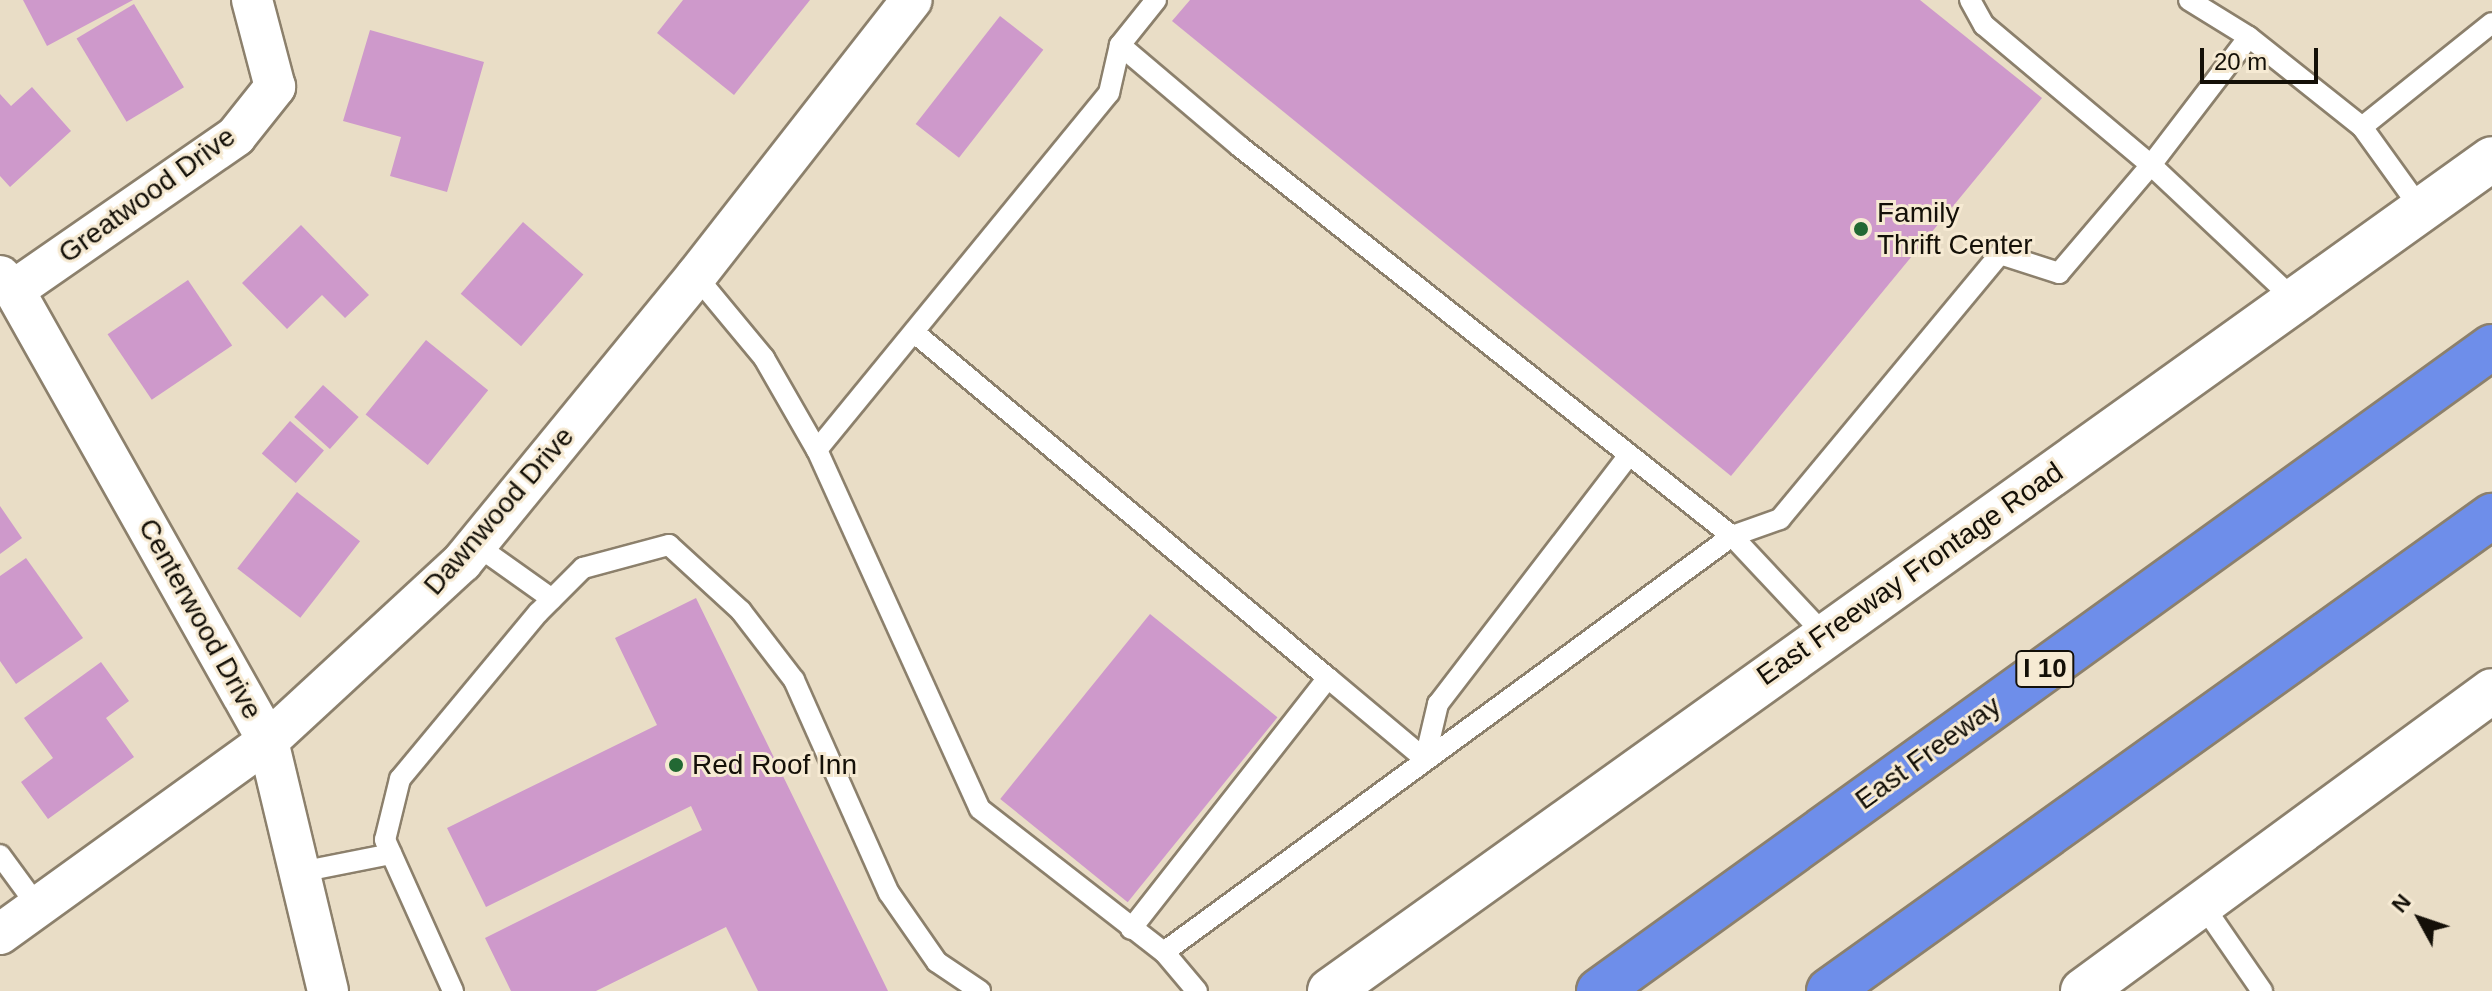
<!DOCTYPE html>
<style>
body{margin:0}
#map{position:relative;width:2492px;height:991px;overflow:hidden;background:#e9ddc6;font-family:Helvetica,sans-serif}
div>[style]{position:absolute}
[style*='--x']{left:calc(var(--x)*1px);top:calc(var(--y)*1px);width:calc(var(--w)*1px);rotate:calc(var(--a)*1deg)}
.building>*{inset:0;background:#ce99cb;transform-origin:0 0}
.roads{filter:drop-shadow(2px 0 #8c806c) drop-shadow(-2px 0 #8c806c) drop-shadow(0 2px #8c806c) drop-shadow(0 -2px #8c806c)}
.lane>*{height:20px;margin:-10px;padding:0 10px;transform-origin:10px;border-radius:10px;background:#fff}
.street>*{height:40px;margin:-20px;padding:0 20px;transform-origin:20px;border-radius:20px;background:#fff}
.secondary>*{height:44px;margin:-22px;padding:0 22px;transform-origin:22px;border-radius:22px;background:#fff}
.highway>*{height:44px;margin:-22px;padding:0 22px;transform-origin:22px;border-radius:22px;background:#6e8eea}
.dots>*{width:22px;height:22px;translate:-50% -50%;box-sizing:border-box;border:4px solid #f6ead3;border-radius:50%}
span{translate:-50% -50%;white-space:nowrap;text-align:center;line-height:1.15;-webkit-text-stroke:6px #f6ead3;paint-order:stroke}
.shield-label span{padding:2px 6px;background:#f6ead3;border:2px solid;border-radius:6px;-webkit-text-stroke-width:0}
.shield-label{font-size:26px;color:#141008;font-weight:700}
.street-label{font-size:28px;color:#141008}
.poi-label{font-size:28px;color:#141008}
.left{translate:0 -50%;text-align:left}
.north{position:absolute;left:2380px;top:879px;width:80px;height:80px;-webkit-text-stroke:6px #f6ead3;paint-order:stroke;rotate:310deg;font-size:22px;font-weight:700;line-height:32px;text-align:center;color:#141008}
.north::after{content:'';display:block;margin:auto;width:28px;height:36px;background:#141008;clip-path:polygon(50% 0,100% 100%,50% 72%,0 100%)}
.scale{position:absolute;left:2200px;top:48px;width:118px;height:36px;box-sizing:border-box;border:4px solid #141008;border-top:0;padding-left:10px;font-size:24px;line-height:28px;white-space:nowrap;color:#141008;-webkit-text-stroke:6px #f6ead3;paint-order:stroke}
</style>
<div id="map">
<div class="building">
<div style="clip-path:polygon(23px 0,133px 0,47px 46px)"></div>
<div style="clip-path:polygon(683px 0,810px 0,734px 95px,657px 33px)"></div>
<div style="clip-path:polygon(1190px 0,1920px 0,2042px 98px,1731px 476px,1172px 21px)"></div>
<div style="left:134px;top:4px;width:97px;height:67px;rotate:59deg"></div>
<div style="left:1000px;top:16px;width:55px;height:137px;rotate:38deg"></div>
<div style="clip-path:polygon(370px 30px,484px 62px,447px 192px,390px 176px,401px 137px,343px 121px)"></div>
<div style="clip-path:polygon(32px 87px,71px 131px,10px 187px,0 176px,0 94px,11px 106px)"></div>
<div style="left:523px;top:222px;width:80px;height:95px;rotate:41deg"></div>
<div style="clip-path:polygon(301px 225px,369px 295px,345px 318px,322px 295px,287px 329px,242px 283px)"></div>
<div style="left:188px;top:280px;width:79px;height:97px;rotate:56deg"></div>
<div style="left:426px;top:340px;width:80px;height:96px;rotate:39deg"></div>
<div style="left:323px;top:385px;width:48px;height:43px;rotate:42deg"></div>
<div style="left:290px;top:421px;width:45px;height:43px;rotate:41deg"></div>
<div style="left:297px;top:492px;width:80px;height:97px;rotate:38deg"></div>
<div style="clip-path:polygon(0 506px,22px 538px,0 554px)"></div>
<div style="clip-path:polygon(26px 558px,83px 638px,16px 684px,0 661px,0 576px)"></div>
<div style="clip-path:polygon(696px 598px,888px 991px,758px 991px,726px 927px,596px 991px,511px 991px,485px 938px,702px 830px,691px 806px,486px 907px,447px 828px,657px 725px,615px 638px)"></div>
<div style="left:1150px;top:614px;width:164px;height:238px;rotate:39deg"></div>
<div style="clip-path:polygon(101px 662px,129px 701px,106px 718px,134px 757px,48px 819px,21px 782px,53px 758px,24px 718px)"></div>
</div>
<div class="roads">
<div class="lane">
<div style="--x:1156;--y:0;--w:58;--a:128.7"></div>
<div style="--x:1120;--y:45;--w:49;--a:102.9"></div>
<div style="--x:1109;--y:93;--w:461;--a:129.3"></div>
<div style="--x:817;--y:450;--w:394;--a:65.6"></div>
<div style="--x:980;--y:809;--w:233;--a:37.9"></div>
<div style="--x:1164;--y:952;--w:704;--a:-36.22"></div>
<div style="--x:1732;--y:536;--w:51;--a:-19.5"></div>
<div style="--x:1780;--y:519;--w:344;--a:-50.3"></div>
<div style="--x:2000;--y:254;--w:62;--a:17.9"></div>
<div style="--x:2059;--y:273;--w:142;--a:-49.6"></div>
<div style="--x:2151;--y:165;--w:161;--a:-52.6"></div>
<div style="--x:1970;--y:0;--w:29;--a:61"></div>
<div style="--x:1984;--y:25;--w:218;--a:40"></div>
<div style="--x:2151;--y:165;--w:197;--a:43.2"></div>
<div style="--x:2189;--y:0;--w:70;--a:31.7"></div>
<div style="--x:2249;--y:37;--w:144;--a:38.5"></div>
<div style="--x:1120;--y:45;--w:156;--a:40.3"></div>
<div style="--x:1239;--y:146;--w:629;--a:38.35"></div>
<div style="--x:1732;--y:536;--w:134;--a:46.8"></div>
<div style="--x:2421;--y:209;--w:101;--a:-125.7"></div>
<div style="--x:2362;--y:127;--w:166;--a:-38.7"></div>
<div style="--x:696;--y:276;--w:107;--a:50.3"></div>
<div style="--x:764;--y:358;--w:106;--a:60.1"></div>
<div style="--x:916;--y:334;--w:537;--a:39.86"></div>
<div style="--x:476;--y:545;--w:93;--a:35.4"></div>
<div style="--x:0;--y:855;--w:64;--a:53.8"></div>
<div style="--x:300;--y:872;--w:93;--a:-11.2"></div>
<div style="--x:2202;--y:904;--w:106;--a:55.4"></div>
<div style="--x:1131;--y:929;--w:319;--a:-51.9"></div>
<div style="--x:1328;--y:678;--w:126;--a:39.9"></div>
<div style="--x:1425;--y:759;--w:57;--a:-76.7"></div>
<div style="--x:1438;--y:704;--w:314;--a:-52.5"></div>
<div style="--x:1164;--y:952;--w:51;--a:49.8"></div>
<div style="--x:453;--y:991;--w:166;--a:-114.2"></div>
<div style="--x:385;--y:840;--w:63;--a:-76.2"></div>
<div style="--x:400;--y:779;--w:216;--a:-50.3"></div>
<div style="--x:538;--y:613;--w:64;--a:-45"></div>
<div style="--x:583;--y:568;--w:89;--a:-15"></div>
<div style="--x:669;--y:545;--w:98;--a:42.5"></div>
<div style="--x:741;--y:611;--w:87;--a:52.5"></div>
<div style="--x:794;--y:680;--w:233;--a:66"></div>
<div style="--x:889;--y:893;--w:84;--a:55.2"></div>
<div style="--x:937;--y:962;--w:52;--a:34"></div>
</div>
<div class="street">
<div style="--x:0;--y:276;--w:20;--a:45"></div>
<div style="--x:14;--y:290;--w:518;--a:60.61"></div>
<div style="--x:268;--y:741;--w:257;--a:76.5"></div>
<div style="--x:14;--y:290;--w:270;--a:-34.7"></div>
<div style="--x:236;--y:136;--w:63;--a:-51.5"></div>
<div style="--x:275;--y:87;--w:90;--a:-104.8"></div>
<div style="--x:0;--y:934;--w:330;--a:-35.8"></div>
<div style="--x:268;--y:741;--w:264;--a:-42.7"></div>
<div style="--x:462;--y:562;--w:370;--a:-50.7"></div>
<div style="--x:696;--y:276;--w:350;--a:-52"></div>
</div>
<div class="secondary">
<div style="--x:1330;--y:991;--w:1429;--a:-35.6"></div>
<div style="--x:2083;--y:991;--w:507;--a:-36.26"></div>
</div>
<div class="highway">
<div style="--x:1599;--y:991;--w:1101;--a:-35.8"></div>
<div style="--x:1829;--y:991;--w:816;--a:-35.62"></div>
</div>
</div>
<div class="dots">
<div style="left:1861px;top:229px;background:#226833"></div>
<div style="left:676px;top:765px;background:#226833"></div>
</div>
<div class="shield-label">
<span style="left:2045px;top:669px">I 10</span>
</div>
<div class="street-label">
<span style="left:147px;top:195px;rotate:-36deg">Greatwood Drive</span>
<span style="left:499px;top:511px;rotate:-49deg">Dawnwood Drive</span>
<span style="left:1910px;top:574px;rotate:-35deg">East Freeway Frontage Road</span>
<span style="left:200px;top:619px;rotate:61deg">Centerwood Drive</span>
<span style="left:1928px;top:753px;rotate:-36deg">East Freeway</span>
</div>
<div class="poi-label">
<span class="left" style="left:1877px;top:229px">Family<br>Thrift Center</span>
<span class="left" style="left:692px;top:765px">Red Roof Inn</span>
</div>
<div class="north">N</div>
<div class="scale">20 m</div>
</div>
